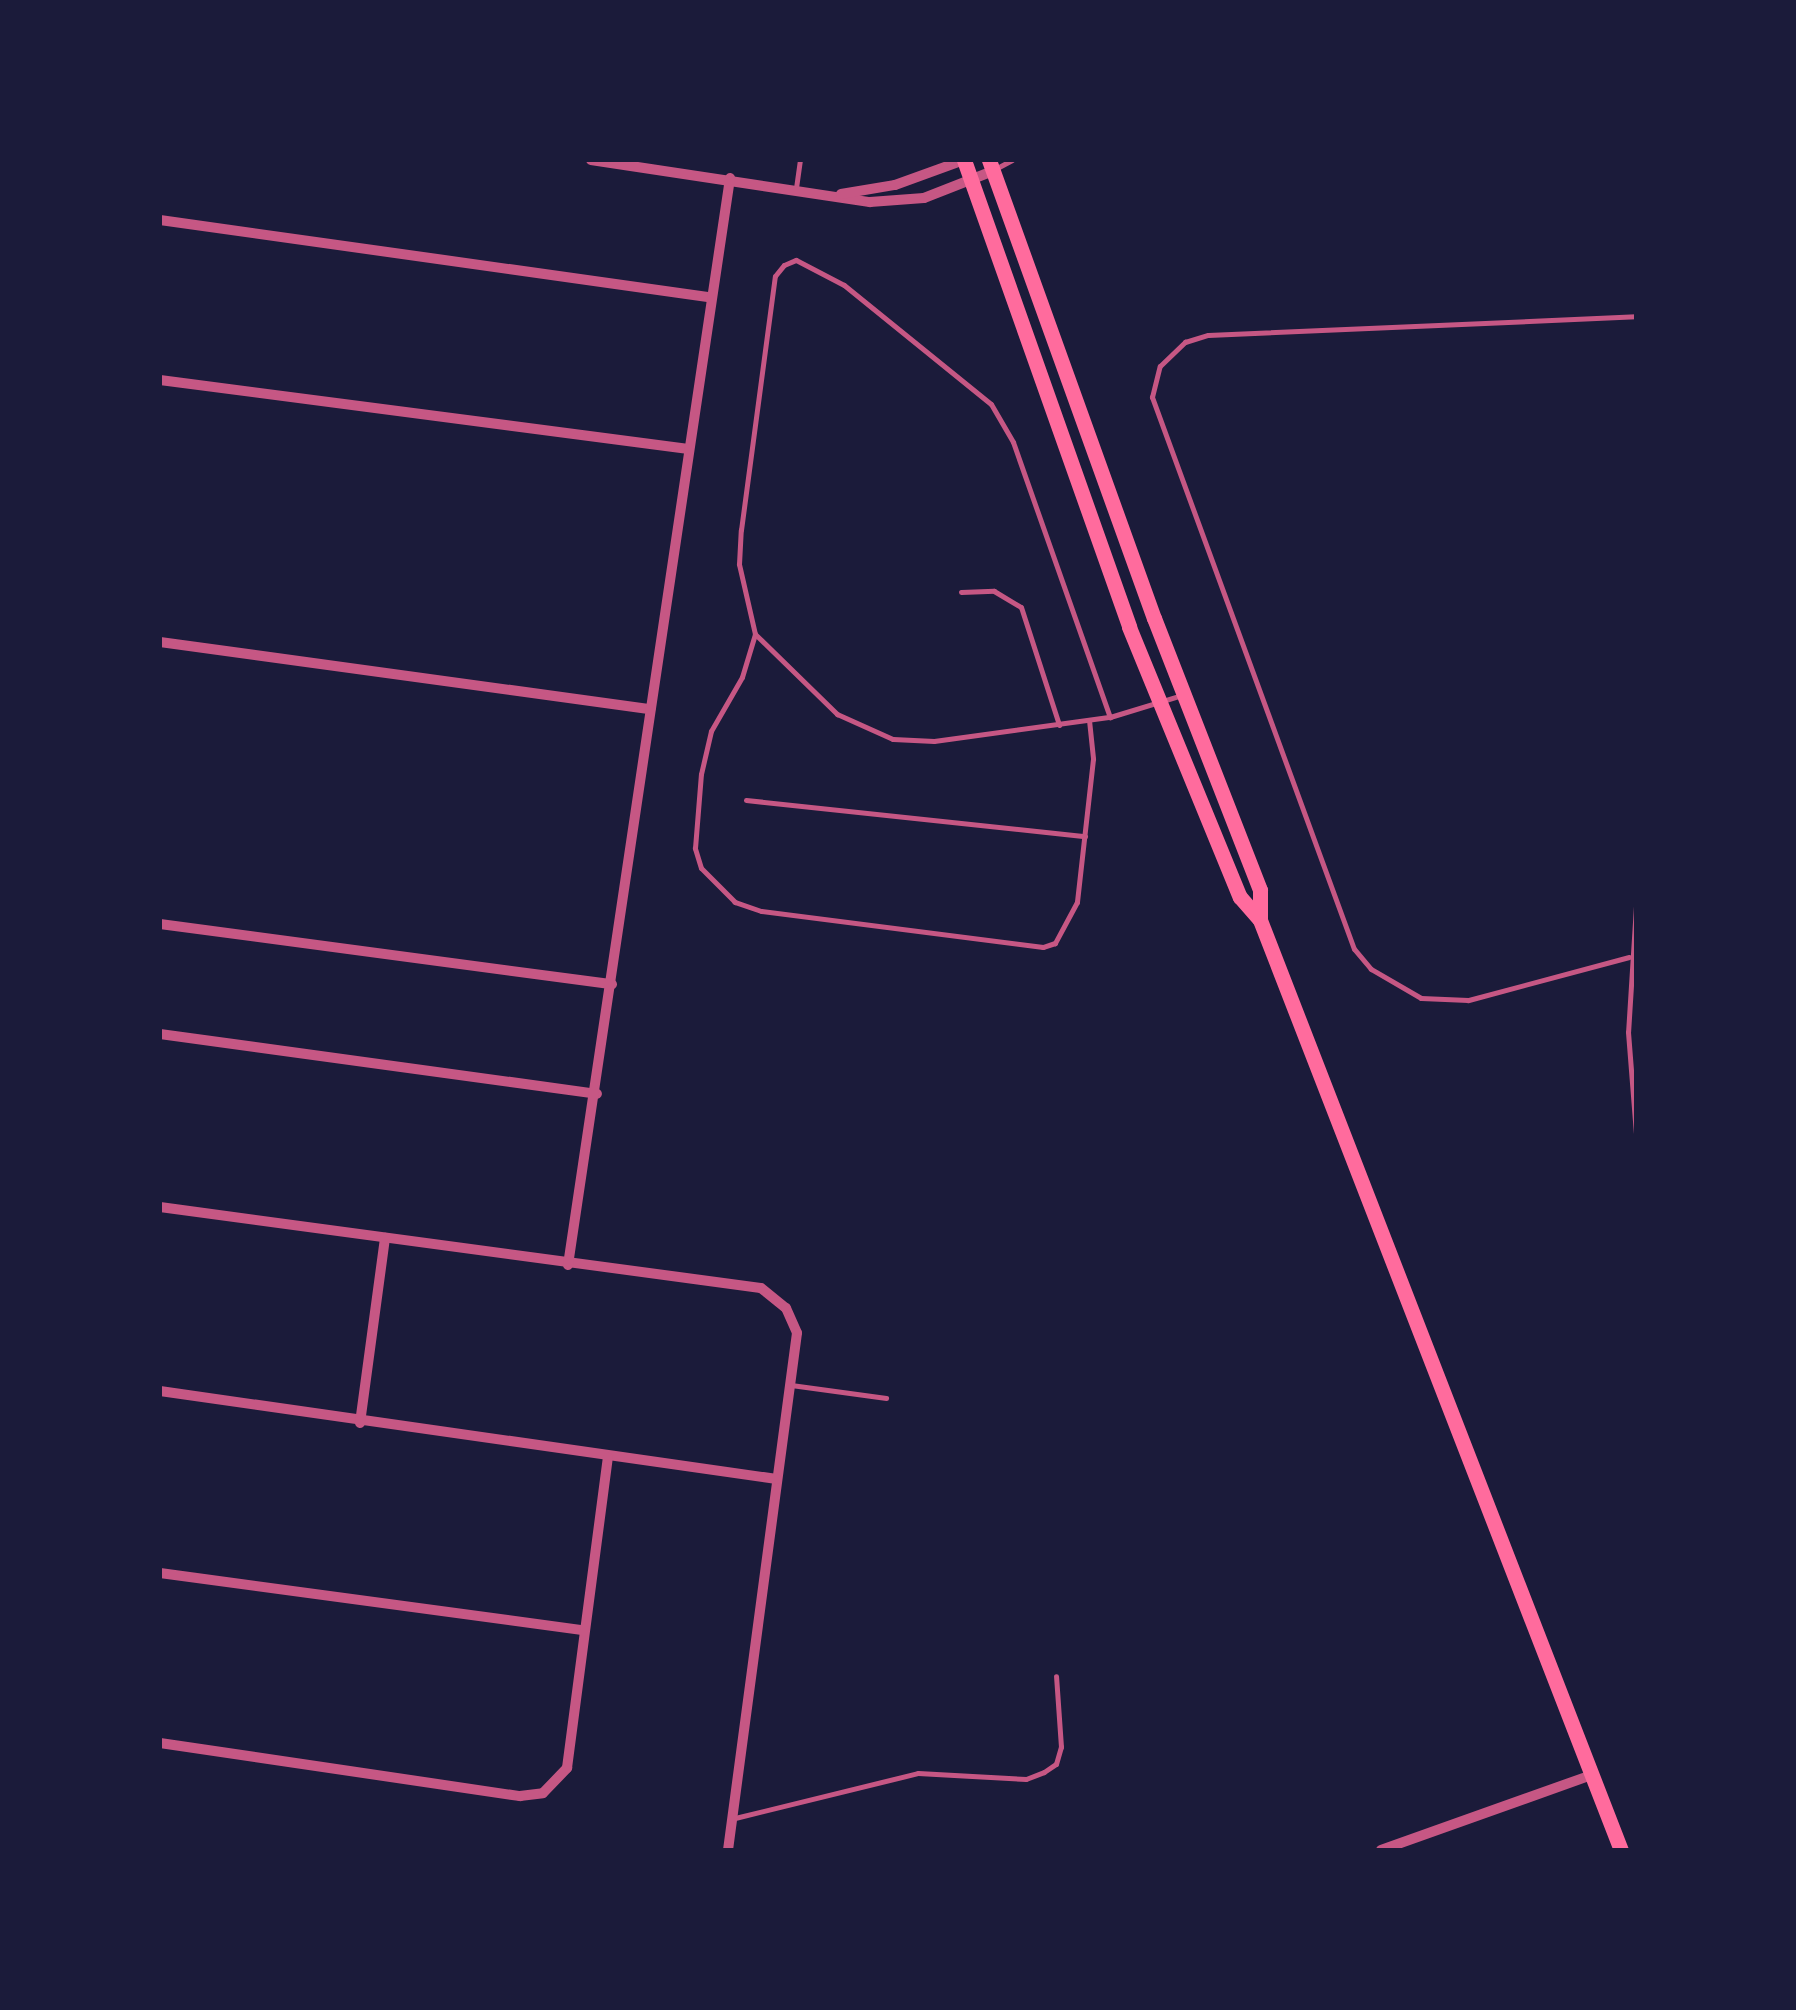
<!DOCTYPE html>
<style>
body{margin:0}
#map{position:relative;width:1796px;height:2010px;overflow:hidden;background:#1b1b3a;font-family:Montserrat,sans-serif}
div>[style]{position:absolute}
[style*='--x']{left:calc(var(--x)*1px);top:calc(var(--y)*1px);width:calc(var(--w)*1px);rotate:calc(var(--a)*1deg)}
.service>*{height:5px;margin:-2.5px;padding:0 2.5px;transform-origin:2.5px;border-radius:2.5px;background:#c65784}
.minor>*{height:10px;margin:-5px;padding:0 5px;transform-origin:5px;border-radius:5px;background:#c65784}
.primary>*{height:15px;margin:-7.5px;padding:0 7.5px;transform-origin:7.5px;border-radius:7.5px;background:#ff6b9d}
span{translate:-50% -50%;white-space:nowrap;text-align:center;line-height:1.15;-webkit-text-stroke:8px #1b1b3a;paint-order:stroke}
.frame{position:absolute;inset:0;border:162px solid #1b1b3a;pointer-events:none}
</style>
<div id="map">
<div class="service">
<div style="--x:997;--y:168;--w:17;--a:-28"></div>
<div style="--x:796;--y:188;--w:28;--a:-82"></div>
<div style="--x:961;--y:592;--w:33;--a:-2"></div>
<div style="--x:994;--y:591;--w:31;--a:31"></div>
<div style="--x:1021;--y:607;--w:124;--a:72.1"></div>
<div style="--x:755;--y:634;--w:115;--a:44.3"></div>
<div style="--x:837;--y:714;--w:61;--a:24.1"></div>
<div style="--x:893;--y:739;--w:41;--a:2.8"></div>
<div style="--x:934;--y:741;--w:178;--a:-7.8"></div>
<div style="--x:1089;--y:720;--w:39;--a:84"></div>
<div style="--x:1093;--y:759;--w:144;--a:96.4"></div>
<div style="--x:1077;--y:902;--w:47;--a:118.2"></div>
<div style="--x:1055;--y:943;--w:13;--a:162"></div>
<div style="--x:1043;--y:947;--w:284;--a:-172.7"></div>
<div style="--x:761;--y:911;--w:28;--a:-161"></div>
<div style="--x:735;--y:902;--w:48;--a:-135"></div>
<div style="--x:701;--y:868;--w:21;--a:-107"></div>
<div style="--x:695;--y:848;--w:74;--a:-85.4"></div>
<div style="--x:701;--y:774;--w:44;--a:-76.9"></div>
<div style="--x:711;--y:731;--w:62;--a:-60.1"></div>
<div style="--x:742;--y:677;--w:45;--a:-73.2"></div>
<div style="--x:755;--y:634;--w:72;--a:-102.9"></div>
<div style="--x:739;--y:564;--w:34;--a:-87"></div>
<div style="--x:741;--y:530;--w:256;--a:-82.4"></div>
<div style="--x:775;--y:276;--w:14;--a:-51"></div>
<div style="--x:784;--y:265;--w:13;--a:-23"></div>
<div style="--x:796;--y:260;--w:54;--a:27.5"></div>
<div style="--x:844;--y:285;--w:189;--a:39"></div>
<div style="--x:991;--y:404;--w:44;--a:59.9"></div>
<div style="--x:1013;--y:442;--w:292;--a:70.6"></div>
<div style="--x:1110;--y:717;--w:75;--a:-17"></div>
<div style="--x:746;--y:800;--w:341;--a:6.1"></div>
<div style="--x:1636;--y:906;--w:126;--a:93.6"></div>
<div style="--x:1628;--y:1032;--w:101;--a:85.5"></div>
<div style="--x:1629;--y:957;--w:167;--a:165"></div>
<div style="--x:1468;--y:1000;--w:47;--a:-177.6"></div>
<div style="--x:1421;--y:998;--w:58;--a:-149.9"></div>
<div style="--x:1371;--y:969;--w:26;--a:-130"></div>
<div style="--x:1354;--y:949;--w:588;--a:-110.1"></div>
<div style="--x:1152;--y:397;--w:32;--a:-76"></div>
<div style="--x:1160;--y:366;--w:35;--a:-44"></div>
<div style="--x:1185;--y:342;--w:24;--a:-17"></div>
<div style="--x:1208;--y:335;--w:428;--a:-2.5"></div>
<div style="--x:791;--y:1385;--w:96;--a:7.8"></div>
<div style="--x:735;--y:1818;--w:188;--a:-13.8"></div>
<div style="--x:918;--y:1773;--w:108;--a:3.2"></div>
<div style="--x:1026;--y:1779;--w:19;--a:-21"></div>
<div style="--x:1044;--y:1772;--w:14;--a:-34"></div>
<div style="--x:1056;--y:1764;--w:18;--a:-74"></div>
<div style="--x:1061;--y:1747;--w:71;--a:-94"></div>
</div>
<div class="minor">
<div style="--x:591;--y:160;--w:282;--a:8.6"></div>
<div style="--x:870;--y:202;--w:54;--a:-4.2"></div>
<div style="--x:924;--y:198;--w:74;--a:-21.4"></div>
<div style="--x:841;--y:194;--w:55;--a:-9.5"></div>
<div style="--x:895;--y:185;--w:73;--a:-19.9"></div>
<div style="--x:160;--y:220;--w:553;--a:8"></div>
<div style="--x:160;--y:380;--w:533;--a:7.43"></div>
<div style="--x:160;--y:642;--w:495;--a:7.8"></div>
<div style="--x:160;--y:924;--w:456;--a:7.6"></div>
<div style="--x:160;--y:1034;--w:441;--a:7.8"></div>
<div style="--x:160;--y:1207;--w:606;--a:7.68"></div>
<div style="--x:761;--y:1288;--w:32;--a:39"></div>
<div style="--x:786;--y:1308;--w:27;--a:66"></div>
<div style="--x:797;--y:1333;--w:522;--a:97.6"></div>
<div style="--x:568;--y:1265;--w:1099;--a:-81.52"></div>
<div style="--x:160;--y:1391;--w:623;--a:8.12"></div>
<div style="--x:360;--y:1423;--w:187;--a:-82.3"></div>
<div style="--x:160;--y:1573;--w:428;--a:7.7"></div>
<div style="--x:160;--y:1743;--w:364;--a:8.4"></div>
<div style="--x:520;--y:1796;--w:23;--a:-7"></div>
<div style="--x:543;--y:1793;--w:35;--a:-46"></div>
<div style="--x:567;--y:1768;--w:313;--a:-82.5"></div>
<div style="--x:1381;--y:1850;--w:224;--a:-19.6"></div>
</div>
<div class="primary">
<div style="--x:964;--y:160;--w:495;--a:70.5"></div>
<div style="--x:1129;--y:627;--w:292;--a:67.7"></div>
<div style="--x:1240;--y:897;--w:30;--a:49"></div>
<div style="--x:1260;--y:920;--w:998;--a:68.79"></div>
<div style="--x:989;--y:160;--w:487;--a:70.2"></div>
<div style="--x:1154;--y:618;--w:292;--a:68.7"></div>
<div style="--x:1260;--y:890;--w:30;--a:90"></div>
</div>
<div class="frame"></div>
</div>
